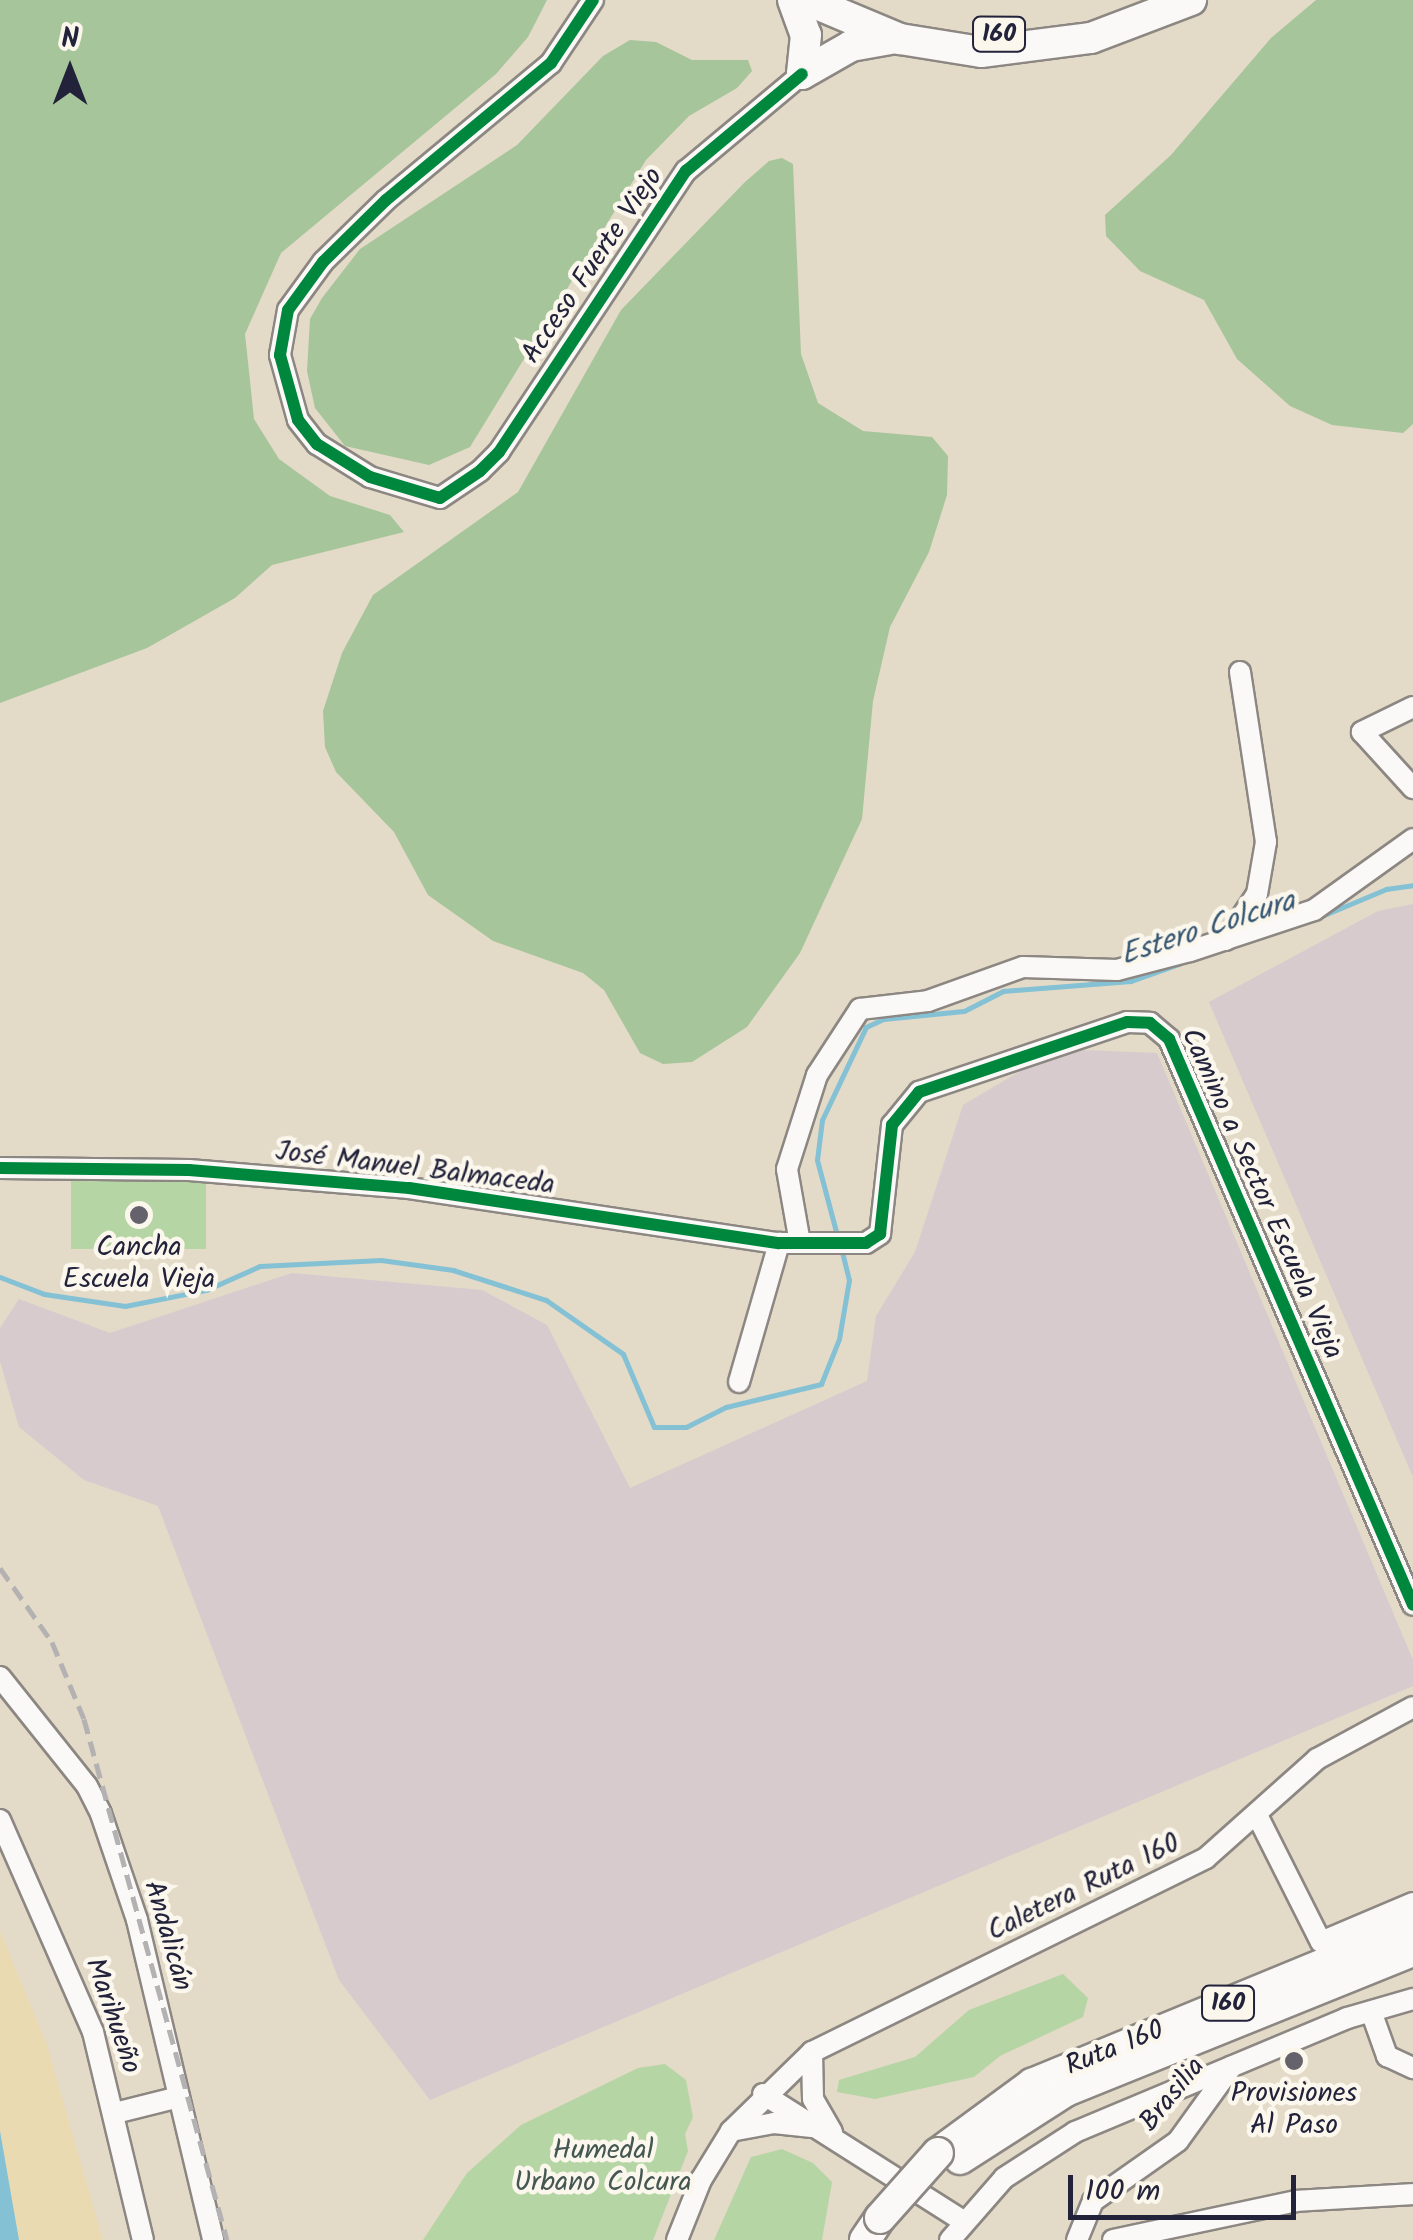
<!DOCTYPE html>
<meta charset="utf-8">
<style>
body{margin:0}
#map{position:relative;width:1413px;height:2240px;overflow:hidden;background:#e3dac8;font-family:Kalam,sans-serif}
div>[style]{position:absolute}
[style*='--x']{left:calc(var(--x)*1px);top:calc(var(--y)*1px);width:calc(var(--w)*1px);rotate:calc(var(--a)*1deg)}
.industrial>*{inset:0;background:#d7cbce}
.green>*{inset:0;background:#b6d5a4;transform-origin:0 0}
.forest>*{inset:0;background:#a6c59a}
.sand>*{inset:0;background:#e9dab1}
.water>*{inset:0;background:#84c1d4}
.stream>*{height:5px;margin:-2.5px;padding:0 2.5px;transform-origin:2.5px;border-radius:2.5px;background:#84c1d4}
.roads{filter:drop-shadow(2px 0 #8c8782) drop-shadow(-2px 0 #8c8782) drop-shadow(0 2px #8c8782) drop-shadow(0 -2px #8c8782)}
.minor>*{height:20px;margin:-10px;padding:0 10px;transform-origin:10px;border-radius:10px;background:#fbf9f7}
.highway>*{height:30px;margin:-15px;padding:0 15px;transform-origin:15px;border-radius:15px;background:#fbf9f7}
.rail>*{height:5px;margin-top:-2.5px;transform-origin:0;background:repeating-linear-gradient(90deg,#b3b1b2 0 15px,transparent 0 23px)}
.bridges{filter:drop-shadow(2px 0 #8c8782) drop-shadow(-2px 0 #8c8782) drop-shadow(0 2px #8c8782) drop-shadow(0 -2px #8c8782)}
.highway-bridge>*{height:30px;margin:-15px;padding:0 15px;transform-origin:15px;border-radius:15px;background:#fbf9f7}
.cycleway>*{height:12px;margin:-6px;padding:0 6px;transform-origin:6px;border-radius:6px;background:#00873e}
.dots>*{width:28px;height:28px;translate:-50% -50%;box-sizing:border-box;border:5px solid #fbf7ec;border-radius:50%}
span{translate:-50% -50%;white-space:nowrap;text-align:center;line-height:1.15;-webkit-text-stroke:9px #fbf7ec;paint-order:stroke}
.shield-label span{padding:2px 8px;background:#fbf7ec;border:2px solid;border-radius:8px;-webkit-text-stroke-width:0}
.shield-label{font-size:25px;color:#22223b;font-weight:700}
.street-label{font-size:28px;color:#22223b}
.poi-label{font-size:28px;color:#22223b}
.park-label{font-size:28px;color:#445752}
.water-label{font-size:30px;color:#365672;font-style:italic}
.north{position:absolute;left:20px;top:20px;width:100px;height:100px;-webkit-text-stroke:8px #fbf7ec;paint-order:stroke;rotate:0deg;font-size:28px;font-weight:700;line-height:40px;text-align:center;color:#22223b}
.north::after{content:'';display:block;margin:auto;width:35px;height:45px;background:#22223b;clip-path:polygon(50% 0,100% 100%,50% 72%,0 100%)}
.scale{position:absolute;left:1068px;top:2175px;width:228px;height:45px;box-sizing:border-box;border:5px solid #22223b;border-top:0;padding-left:12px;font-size:30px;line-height:35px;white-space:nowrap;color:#22223b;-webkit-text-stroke:8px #fbf7ec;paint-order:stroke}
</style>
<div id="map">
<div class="industrial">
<div style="clip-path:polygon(1413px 904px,1413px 1477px,1209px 1002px,1378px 911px)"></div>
<div style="clip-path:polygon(1058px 1049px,1157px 1053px,1413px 1660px,1413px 1686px,430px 2100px,339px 1980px,158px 1506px,84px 1480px,19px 1427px,0 1361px,0 1328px,19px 1299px,110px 1333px,292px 1273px,482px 1290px,547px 1325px,630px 1488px,867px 1381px,876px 1316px,915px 1252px,963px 1105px)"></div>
</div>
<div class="green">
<div style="left:71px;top:1180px;width:135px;height:69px"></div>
<div style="clip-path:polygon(1063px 1974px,1088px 1998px,1083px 2017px,1000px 2056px,974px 2077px,875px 2099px,837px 2092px,839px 2080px,915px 2057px,969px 2010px)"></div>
<div style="clip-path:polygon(665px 2064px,686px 2080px,693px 2117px,685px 2134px,688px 2151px,653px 2240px,423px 2240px,467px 2173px,521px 2125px,638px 2068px)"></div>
<div style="clip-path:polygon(782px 2149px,813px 2163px,832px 2182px,822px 2240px,714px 2240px,751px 2157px)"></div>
</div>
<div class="forest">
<div style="clip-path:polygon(0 0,547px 0,528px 37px,496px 74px,281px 253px,245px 334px,254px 419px,279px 459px,330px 496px,390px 515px,404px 532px,272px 565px,235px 598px,147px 648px,0 703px)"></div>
<div style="clip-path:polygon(1316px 0,1413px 0,1413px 424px,1403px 433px,1332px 425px,1290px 406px,1237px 359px,1204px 300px,1140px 271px,1106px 236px,1105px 215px,1171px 155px,1271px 38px)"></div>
<div style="clip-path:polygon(630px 40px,656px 42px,692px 60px,748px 60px,752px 71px,737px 88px,689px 116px,646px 160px,470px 447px,429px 465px,345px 446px,315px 408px,307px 371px,310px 319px,322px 298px,360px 249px,517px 145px,603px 56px)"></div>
<div style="clip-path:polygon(782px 158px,793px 164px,801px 354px,818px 403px,863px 431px,932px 437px,948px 456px,947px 495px,929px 552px,890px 627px,873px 701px,862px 819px,800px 953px,747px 1027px,692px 1062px,663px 1064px,640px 1053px,604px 990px,583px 973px,493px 941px,428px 895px,394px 832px,336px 772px,325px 747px,323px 711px,342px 653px,373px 595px,518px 492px,621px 310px,745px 182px,769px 161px)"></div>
</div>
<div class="sand">
<div style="clip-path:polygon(0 1931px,47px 2045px,103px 2240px,19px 2240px,0 2131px)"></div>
</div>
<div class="water">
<div style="clip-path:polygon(0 2131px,19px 2240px,0 2240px)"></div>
</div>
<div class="stream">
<div style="--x:1317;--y:918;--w:75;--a:-22.8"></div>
<div style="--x:1386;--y:889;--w:27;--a:-8"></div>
<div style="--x:838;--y:1239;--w:82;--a:-104.9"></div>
<div style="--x:817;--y:1160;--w:40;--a:-82.9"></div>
<div style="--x:822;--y:1120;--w:103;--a:-64.7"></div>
<div style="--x:866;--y:1027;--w:19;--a:-25"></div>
<div style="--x:883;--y:1019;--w:81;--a:-5.6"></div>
<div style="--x:964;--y:1011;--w:44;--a:-27.1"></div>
<div style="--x:1003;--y:991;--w:128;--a:-4.5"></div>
<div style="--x:1131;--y:981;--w:51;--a:-19.5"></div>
<div style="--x:0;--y:1277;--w:47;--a:21.1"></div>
<div style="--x:44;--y:1294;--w:82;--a:8.4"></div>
<div style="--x:125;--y:1306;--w:83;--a:-11.2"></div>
<div style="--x:206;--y:1290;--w:59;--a:-24"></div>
<div style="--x:260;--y:1266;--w:121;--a:-2.8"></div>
<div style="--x:381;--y:1260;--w:73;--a:7.9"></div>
<div style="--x:453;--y:1270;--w:98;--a:17.9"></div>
<div style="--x:546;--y:1300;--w:94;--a:35"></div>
<div style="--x:623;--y:1354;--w:79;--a:67"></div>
<div style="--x:654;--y:1427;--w:32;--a:0"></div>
<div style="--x:686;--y:1427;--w:45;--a:-26.6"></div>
<div style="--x:726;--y:1407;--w:98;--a:-13.6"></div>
<div style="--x:821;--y:1384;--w:48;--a:-68.2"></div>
<div style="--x:839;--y:1339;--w:60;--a:-80.4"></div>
<div style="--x:849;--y:1280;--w:32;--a:-104"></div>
</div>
<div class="roads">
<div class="minor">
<div style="--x:593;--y:0;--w:76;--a:123.7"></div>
<div style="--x:551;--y:63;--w:214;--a:140.3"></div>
<div style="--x:386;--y:200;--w:88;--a:135.5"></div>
<div style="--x:323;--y:262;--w:59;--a:126.1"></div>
<div style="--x:288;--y:310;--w:46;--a:100.1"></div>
<div style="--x:280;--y:355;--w:67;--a:74.5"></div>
<div style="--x:298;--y:420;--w:31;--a:52"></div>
<div style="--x:317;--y:444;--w:62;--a:31.9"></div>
<div style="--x:370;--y:477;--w:73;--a:16.7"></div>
<div style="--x:440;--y:498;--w:48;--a:-34"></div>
<div style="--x:480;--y:471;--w:27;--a:-45"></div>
<div style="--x:499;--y:452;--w:338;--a:-56.4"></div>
<div style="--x:686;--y:171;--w:151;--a:-39.9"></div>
<div style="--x:1413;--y:707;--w:57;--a:153.9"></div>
<div style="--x:1362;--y:732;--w:76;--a:47.7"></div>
<div style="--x:1226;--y:940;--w:55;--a:-56"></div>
<div style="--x:1257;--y:894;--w:53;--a:-80.2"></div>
<div style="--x:1266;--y:842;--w:172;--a:-98.7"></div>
<div style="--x:0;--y:1168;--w:189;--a:0.6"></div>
<div style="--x:189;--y:1170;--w:221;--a:4.7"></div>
<div style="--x:409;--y:1188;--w:374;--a:8.5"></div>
<div style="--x:779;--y:1243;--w:87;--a:0"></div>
<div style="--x:866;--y:1243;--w:17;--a:-33"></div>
<div style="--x:880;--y:1234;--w:110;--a:-83.7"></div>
<div style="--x:892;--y:1125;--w:43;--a:-50.7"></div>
<div style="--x:919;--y:1092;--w:219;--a:-18.6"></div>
<div style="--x:1127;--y:1022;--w:23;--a:2"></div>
<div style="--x:1150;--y:1023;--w:25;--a:40"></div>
<div style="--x:1169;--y:1039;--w:616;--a:66.68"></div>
<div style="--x:800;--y:1243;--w:75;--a:-100"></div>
<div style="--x:787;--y:1169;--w:99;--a:-72.3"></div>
<div style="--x:817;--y:1075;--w:79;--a:-56.9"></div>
<div style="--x:860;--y:1009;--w:68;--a:-6.7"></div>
<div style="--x:928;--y:1001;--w:101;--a:-19.7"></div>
<div style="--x:1023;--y:967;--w:94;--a:1.8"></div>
<div style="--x:1117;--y:970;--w:75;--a:-14.6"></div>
<div style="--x:1190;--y:951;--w:131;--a:-18.3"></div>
<div style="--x:1314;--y:910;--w:122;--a:-35.6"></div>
<div style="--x:739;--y:1382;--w:145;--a:-73.9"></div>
<div style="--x:0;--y:1677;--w:139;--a:51.4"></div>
<div style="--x:87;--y:1786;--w:31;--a:63"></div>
<div style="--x:101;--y:1814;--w:112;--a:71.2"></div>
<div style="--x:137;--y:1920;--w:329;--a:76.6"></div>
<div style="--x:1257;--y:1815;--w:142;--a:63.3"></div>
<div style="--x:1321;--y:1942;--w:100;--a:-23"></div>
<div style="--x:0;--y:1820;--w:232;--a:66.3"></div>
<div style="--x:93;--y:2032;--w:214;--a:76.5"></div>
<div style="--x:1372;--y:2014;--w:45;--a:70.3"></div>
<div style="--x:1387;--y:2056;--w:29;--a:25"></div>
<div style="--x:812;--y:2052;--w:47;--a:88.8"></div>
<div style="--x:813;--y:2099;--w:38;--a:60"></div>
<div style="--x:763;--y:2094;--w:237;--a:32.4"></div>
<div style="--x:115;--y:2113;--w:66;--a:-14"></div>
<div style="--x:731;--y:2131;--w:44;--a:-10.5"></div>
<div style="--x:774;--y:2123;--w:38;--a:6"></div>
<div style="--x:677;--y:2240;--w:65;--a:-68.2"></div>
<div style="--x:701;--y:2180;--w:57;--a:-58.5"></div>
<div style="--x:731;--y:2131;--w:113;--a:-44.3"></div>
<div style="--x:812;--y:2052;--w:439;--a:-26.2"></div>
<div style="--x:1206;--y:1858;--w:149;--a:-41.7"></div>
<div style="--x:1317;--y:1759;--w:109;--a:-28.4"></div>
<div style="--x:950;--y:2240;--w:82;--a:-48.9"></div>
<div style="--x:1004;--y:2178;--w:85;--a:-32.9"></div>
<div style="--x:1075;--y:2132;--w:295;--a:-22.7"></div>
<div style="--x:1347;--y:2018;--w:69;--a:-16.1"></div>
<div style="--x:1077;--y:2240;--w:42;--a:-67.7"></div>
<div style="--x:1093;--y:2201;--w:104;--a:-35.2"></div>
<div style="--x:1178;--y:2141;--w:92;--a:-54.2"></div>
<div style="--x:1113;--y:2240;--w:187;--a:-12"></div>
<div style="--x:1296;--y:2201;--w:117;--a:-3.4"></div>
</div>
<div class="highway">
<div style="--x:793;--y:0;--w:37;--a:70"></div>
<div style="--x:806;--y:35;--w:39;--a:96"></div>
<div style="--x:807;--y:0;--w:101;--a:22.8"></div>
<div style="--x:900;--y:39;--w:82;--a:9.1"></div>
<div style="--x:981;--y:52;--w:111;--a:-7.3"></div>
<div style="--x:1091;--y:38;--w:107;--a:-20.8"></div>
<div style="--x:802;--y:74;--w:56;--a:-29.7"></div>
<div style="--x:851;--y:46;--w:40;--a:-10"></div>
<div style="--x:938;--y:2153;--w:117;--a:-36.3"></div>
<div style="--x:1032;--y:2084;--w:412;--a:-22.4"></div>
<div style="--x:960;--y:2159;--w:126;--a:-32.7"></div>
<div style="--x:1066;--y:2091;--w:374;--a:-22"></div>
<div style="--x:865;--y:2240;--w:27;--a:-56"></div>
</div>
</div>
<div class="rail">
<div style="--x:0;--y:1568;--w:90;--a:54.9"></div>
<div style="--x:52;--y:1642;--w:83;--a:67.4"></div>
<div style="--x:84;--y:1719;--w:540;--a:74.65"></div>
</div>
<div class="bridges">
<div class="highway-bridge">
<div style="--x:880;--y:2218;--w:87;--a:-48.3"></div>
</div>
</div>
<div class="cycleway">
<div style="--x:593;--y:0;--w:76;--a:123.7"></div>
<div style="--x:551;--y:63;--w:214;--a:140.3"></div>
<div style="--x:386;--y:200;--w:88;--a:135.5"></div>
<div style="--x:323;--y:262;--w:59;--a:126.1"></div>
<div style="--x:288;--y:310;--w:46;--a:100.1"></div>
<div style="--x:280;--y:355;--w:67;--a:74.5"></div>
<div style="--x:298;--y:420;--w:31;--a:52"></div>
<div style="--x:317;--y:444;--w:62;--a:31.9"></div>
<div style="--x:370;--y:477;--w:73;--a:16.7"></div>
<div style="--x:440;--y:498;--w:48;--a:-34"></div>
<div style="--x:480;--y:471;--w:27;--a:-45"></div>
<div style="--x:499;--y:452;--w:338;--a:-56.4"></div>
<div style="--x:686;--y:171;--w:151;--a:-39.9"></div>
<div style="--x:0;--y:1168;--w:189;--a:0.6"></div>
<div style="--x:189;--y:1170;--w:221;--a:4.7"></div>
<div style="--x:409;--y:1188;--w:374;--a:8.5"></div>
<div style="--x:779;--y:1243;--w:87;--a:0"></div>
<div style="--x:866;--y:1243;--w:17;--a:-33"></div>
<div style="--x:880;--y:1234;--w:110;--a:-83.7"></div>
<div style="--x:892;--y:1125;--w:43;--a:-50.7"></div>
<div style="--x:919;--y:1092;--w:219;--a:-18.6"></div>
<div style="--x:1127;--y:1022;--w:23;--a:2"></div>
<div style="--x:1150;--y:1023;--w:25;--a:40"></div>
<div style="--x:1169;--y:1039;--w:616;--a:66.68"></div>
</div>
<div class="dots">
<div style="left:139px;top:1215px;background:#66626c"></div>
<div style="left:1294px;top:2061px;background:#66626c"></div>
</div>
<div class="shield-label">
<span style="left:999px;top:34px">160</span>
<span style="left:1228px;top:2003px">160</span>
</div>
<div class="street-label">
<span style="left:593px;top:266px;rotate:-56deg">Acceso Fuerte Viejo</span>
<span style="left:415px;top:1169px;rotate:7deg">José Manuel Balmaceda</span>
<span style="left:1261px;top:1194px;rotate:66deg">Camino a Sector Escuela Vieja</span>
<span style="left:1084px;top:1888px;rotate:-26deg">Caletera Ruta 160</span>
<span style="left:167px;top:1936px;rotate:74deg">Andalicán</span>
<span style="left:112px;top:2016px;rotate:71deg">Marihueño</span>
<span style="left:1115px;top:2049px;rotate:-22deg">Ruta 160</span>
<span style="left:1173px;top:2095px;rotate:-51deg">Brasilia</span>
</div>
<div class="poi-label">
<span style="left:139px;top:1264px">Cancha<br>Escuela Vieja</span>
<span style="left:1294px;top:2110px">Provisiones<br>Al Paso</span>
</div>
<div class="park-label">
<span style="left:603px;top:2167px">Humedal<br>Urbano Colcura</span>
</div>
<div class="water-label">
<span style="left:1208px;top:929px;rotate:-18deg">Estero Colcura</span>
</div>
<div class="north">N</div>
<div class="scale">100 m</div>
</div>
